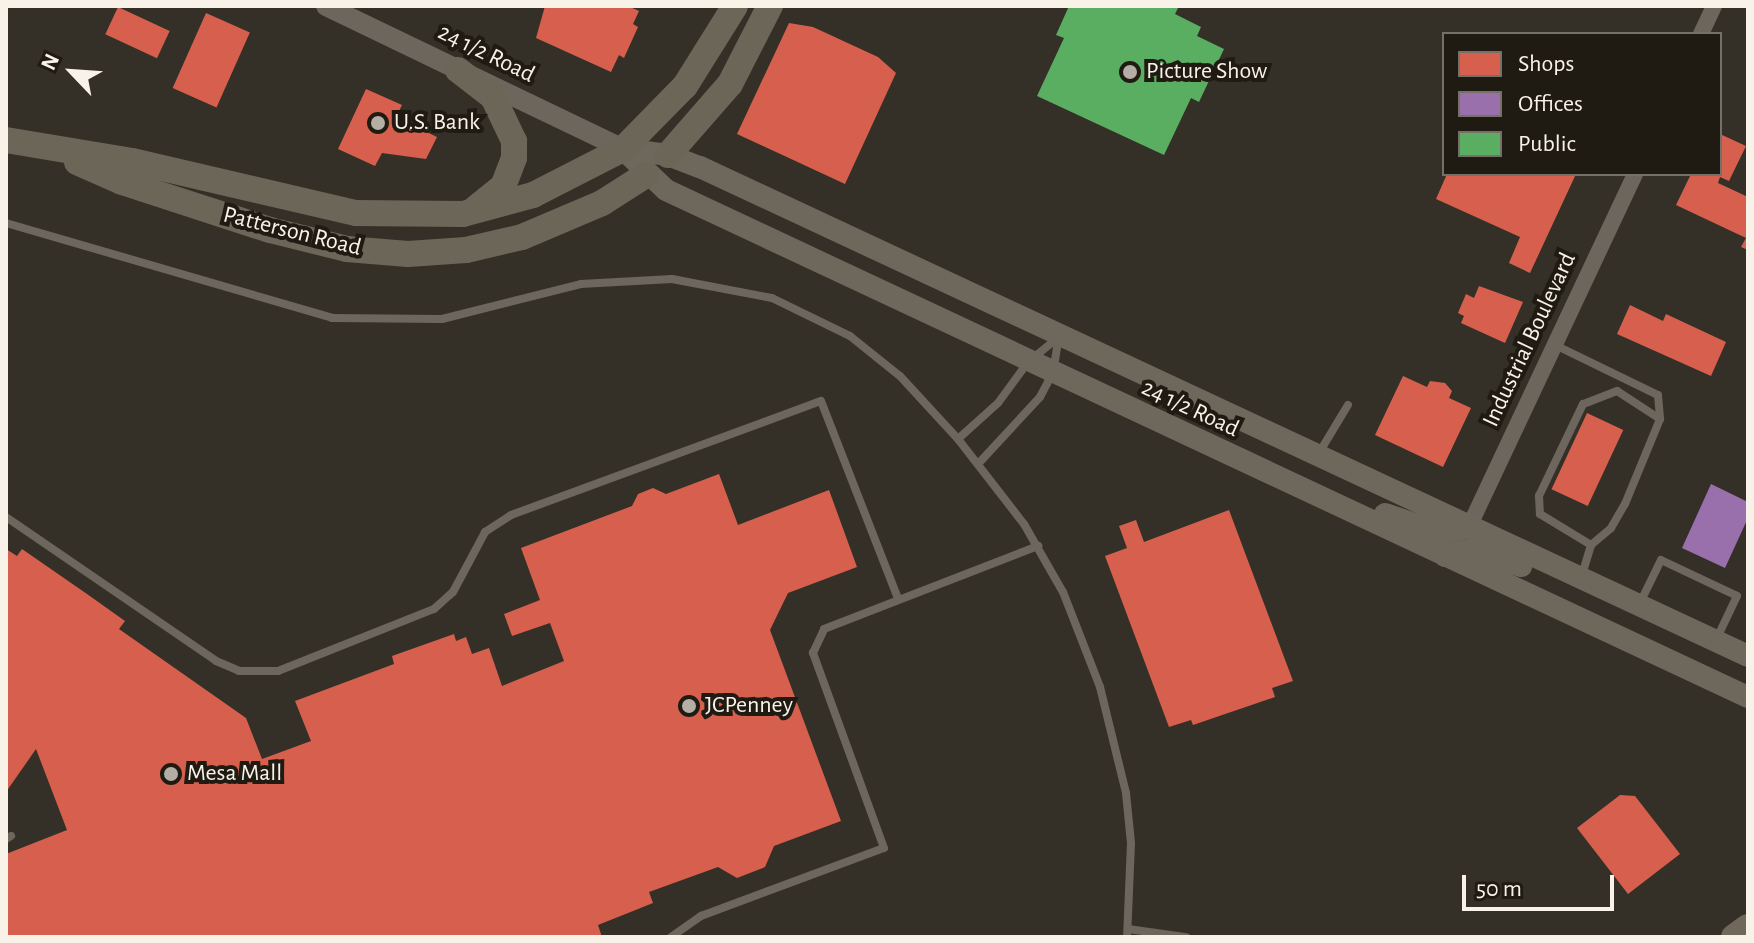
<!DOCTYPE html>
<style>
body{margin:0}
#map{position:relative;width:1754px;height:943px;overflow:hidden;background:#353027;font-family:"Alegreya Sans",sans-serif}
div>[style]{position:absolute}
[style*='--x']{left:calc(var(--x)*1px);top:calc(var(--y)*1px);width:calc(var(--w)*1px);rotate:calc(var(--a)*1deg)}
.shops>*{inset:0;background:#d6604d;transform-origin:0 0}
.offices>*{inset:0;background:#9970ab}
.public>*{inset:0;background:#5aae61}
.service>*{height:8px;margin:-4px;padding:0 4px;transform-origin:4px;border-radius:4px;background:#6c665d}
.minor>*{height:16px;margin:-8px;padding:0 8px;transform-origin:8px;border-radius:8px;background:#6c665d}
.tertiary>*{height:20px;margin:-10px;padding:0 10px;transform-origin:10px;border-radius:10px;background:#6c665d}
.secondary>*{height:22px;margin:-11px;padding:0 11px;transform-origin:11px;border-radius:11px;background:#6e685c}
.primary>*{height:26px;margin:-13px;padding:0 13px;transform-origin:13px;border-radius:13px;background:#6c6659}
.trunk>*{height:26px;margin:-13px;padding:0 13px;transform-origin:13px;border-radius:13px;background:#70695b}
.dots>*{width:22px;height:22px;translate:-50% -50%;box-sizing:border-box;border:4px solid #1f1b13;border-radius:50%}
span{translate:-50% -50%;white-space:nowrap;text-align:center;line-height:1.15;-webkit-text-stroke:8px #1f1b13;paint-order:stroke}
.street-label{font-size:24px;color:#f8f2e8}
.poi-label{font-size:24px;color:#f8f2e8}
.left{translate:0 -50%;text-align:left}
.frame{position:absolute;inset:0;border:8px solid #f8f2e8;pointer-events:none}
.legend{position:absolute;left:1442px;top:32px;width:280px;height:144px;box-sizing:border-box;background:#1f1b13;border:2px solid #767168;margin:0;padding:10px 14px;list-style:none;font-size:24px;color:#f8f2e8}
.legend li{display:flex;align-items:center;gap:16px;height:40px}
.legend b{width:40px;border:2px solid #767168}
.north{position:absolute;left:32px;top:32px;width:80px;height:80px;-webkit-text-stroke:6px #1f1b13;paint-order:stroke;rotate:295deg;font-size:22px;font-weight:700;line-height:32px;text-align:center;color:#f8f2e8}
.north::after{content:'';display:block;margin:auto;width:28px;height:36px;background:#f8f2e8;clip-path:polygon(50% 0,100% 100%,50% 72%,0 100%)}
.scale{position:absolute;left:1462px;top:875px;width:152px;height:36px;box-sizing:border-box;border:4px solid #f8f2e8;border-top:0;padding-left:10px;font-size:24px;line-height:28px;white-space:nowrap;color:#f8f2e8;-webkit-text-stroke:6px #1f1b13;paint-order:stroke}
</style>
<div id="map">
<div class="shops">
<div style="clip-path:polygon(545px 6px,628px 6px,639px 11px,633px 24px,638px 27px,624px 58px,619px 55px,611px 72px,536px 38px)"></div>
<div style="left:118px;top:7px;width:57px;height:30px;rotate:25deg"></div>
<div style="left:206px;top:13px;width:48px;height:82px;rotate:24deg"></div>
<div style="clip-path:polygon(789px 23px,813px 27px,878px 57px,896px 73px,845px 184px,737px 134px)"></div>
<div style="clip-path:polygon(366px 89px,402px 105px,396px 117px,437px 137px,426px 159px,382px 153px,375px 166px,338px 149px)"></div>
<div style="clip-path:polygon(1720px 134px,1746px 146px,1729px 181px,1720px 177px,1718px 183px,1748px 197px,1748px 250px,1741px 247px,1746px 238px,1676px 205px,1691px 174px,1720px 174px)"></div>
<div style="clip-path:polygon(1447px 174px,1576px 174px,1530px 273px,1509px 263px,1520px 237px,1436px 199px)"></div>
<div style="clip-path:polygon(1479px 286px,1523px 302px,1505px 343px,1461px 323px,1464px 316px,1458px 313px,1466px 294px,1474px 298px)"></div>
<div style="clip-path:polygon(1630px 305px,1663px 321px,1666px 314px,1726px 342px,1711px 376px,1617px 334px)"></div>
<div style="clip-path:polygon(1403px 376px,1427px 387px,1430px 381px,1445px 383px,1452px 391px,1449px 398px,1471px 408px,1443px 467px,1375px 435px)"></div>
<div style="left:1587px;top:413px;width:40px;height:84px;rotate:25deg"></div>
<div style="clip-path:polygon(719px 474px,738px 525px,829px 490px,857px 567px,788px 593px,770px 630px,841px 821px,774px 846px,765px 867px,737px 878px,718px 867px,649px 892px,653px 903px,598px 925px,602px 937px,6px 937px,6px 854px,67px 830px,36px 749px,6px 792px,6px 549px,17px 556px,22px 549px,87px 594px,125px 621px,119px 629px,246px 718px,262px 759px,311px 741px,295px 701px,394px 664px,392px 656px,454px 634px,456px 641px,466px 637px,472px 654px,489px 648px,502px 686px,564px 661px,550px 623px,512px 636px,504px 614px,540px 600px,521px 548px,632px 506px,638px 494px,653px 488px,666px 494px)"></div>
<div style="clip-path:polygon(1229px 510px,1293px 681px,1272px 688px,1275px 697px,1193px 725px,1191px 720px,1169px 727px,1105px 556px,1127px 548px,1119px 526px,1136px 520px,1144px 542px)"></div>
<div style="clip-path:polygon(1620px 795px,1635px 796px,1680px 854px,1628px 894px,1577px 828px)"></div>
</div>
<div class="offices">
<div style="clip-path:polygon(1711px 484px,1748px 502px,1748px 518px,1725px 568px,1682px 548px)"></div>
</div>
<div class="public">
<div style="clip-path:polygon(1069px 6px,1179px 6px,1175px 14px,1201px 27px,1197px 36px,1224px 49px,1199px 102px,1191px 98px,1164px 155px,1037px 96px,1064px 38px,1056px 35px)"></div>
</div>
<div class="service">
<div style="--x:6;--y:223;--w:340;--a:16.2"></div>
<div style="--x:332;--y:318;--w:110;--a:0.5"></div>
<div style="--x:442;--y:319;--w:143;--a:-14.1"></div>
<div style="--x:581;--y:284;--w:91;--a:-3.1"></div>
<div style="--x:672;--y:279;--w:102;--a:10.8"></div>
<div style="--x:772;--y:298;--w:87;--a:26"></div>
<div style="--x:850;--y:336;--w:64;--a:38.7"></div>
<div style="--x:900;--y:376;--w:86;--a:47.4"></div>
<div style="--x:958;--y:439;--w:108;--a:52.2"></div>
<div style="--x:1024;--y:524;--w:78;--a:60.2"></div>
<div style="--x:1063;--y:592;--w:102;--a:68.7"></div>
<div style="--x:1100;--y:687;--w:109;--a:76.2"></div>
<div style="--x:1126;--y:793;--w:50;--a:84.3"></div>
<div style="--x:1131;--y:843;--w:94;--a:92.4"></div>
<div style="--x:1555;--y:345;--w:114;--a:25.9"></div>
<div style="--x:1658;--y:395;--w:24;--a:85"></div>
<div style="--x:958;--y:439;--w:54;--a:-42"></div>
<div style="--x:998;--y:403;--w:51;--a:-53.8"></div>
<div style="--x:1028;--y:362;--w:38;--a:-39"></div>
<div style="--x:1319;--y:453;--w:56;--a:-58.9"></div>
<div style="--x:978;--y:464;--w:91;--a:-47.2"></div>
<div style="--x:1040;--y:397;--w:27;--a:-62"></div>
<div style="--x:1053;--y:373;--w:36;--a:-81"></div>
<div style="--x:6;--y:517;--w:255;--a:34.4"></div>
<div style="--x:216;--y:661;--w:25;--a:23"></div>
<div style="--x:239;--y:671;--w:39;--a:0"></div>
<div style="--x:278;--y:671;--w:168;--a:-21.7"></div>
<div style="--x:434;--y:609;--w:25;--a:-42"></div>
<div style="--x:453;--y:592;--w:68;--a:-61.9"></div>
<div style="--x:485;--y:532;--w:31;--a:-33"></div>
<div style="--x:511;--y:515;--w:330;--a:-20.2"></div>
<div style="--x:821;--y:401;--w:212;--a:68.7"></div>
<div style="--x:1581;--y:578;--w:34;--a:-73"></div>
<div style="--x:1591;--y:545;--w:26;--a:-40"></div>
<div style="--x:1611;--y:528;--w:28;--a:-60"></div>
<div style="--x:1625;--y:504;--w:92;--a:-67.6"></div>
<div style="--x:1660;--y:419;--w:51;--a:-146.9"></div>
<div style="--x:1617;--y:391;--w:36;--a:159"></div>
<div style="--x:1583;--y:404;--w:102;--a:115.6"></div>
<div style="--x:1539;--y:496;--w:18;--a:87"></div>
<div style="--x:1540;--y:514;--w:60;--a:31.3"></div>
<div style="--x:1639;--y:605;--w:50;--a:-63.9"></div>
<div style="--x:1661;--y:560;--w:84;--a:25.3"></div>
<div style="--x:1737;--y:596;--w:49;--a:115.5"></div>
<div style="--x:6;--y:839;--w:6;--a:-31"></div>
<div style="--x:1128;--y:929;--w:59;--a:7.9"></div>
<div style="--x:671;--y:937;--w:37;--a:-35"></div>
<div style="--x:701;--y:916;--w:195;--a:-20.4"></div>
<div style="--x:884;--y:848;--w:208;--a:-110"></div>
<div style="--x:813;--y:653;--w:26;--a:-65"></div>
<div style="--x:824;--y:629;--w:230;--a:-21.2"></div>
</div>
<div class="minor">
<div style="--x:1701;--y:34;--w:31;--a:-65"></div>
<div style="--x:1469;--y:527;--w:390;--a:-64.8"></div>
</div>
<div class="tertiary">
<div style="--x:326;--y:6;--w:330;--a:25.7"></div>
</div>
<div class="secondary">
<div style="--x:623;--y:149;--w:59;--a:43.6"></div>
<div style="--x:666;--y:190;--w:1195;--a:25.11"></div>
<div style="--x:623;--y:149;--w:45;--a:7.6"></div>
<div style="--x:668;--y:155;--w:34;--a:21"></div>
<div style="--x:700;--y:167;--w:1156;--a:25.01"></div>
<div style="--x:1385;--y:514;--w:62;--a:18.7"></div>
<div style="--x:1444;--y:534;--w:26;--a:-16"></div>
<div style="--x:1445;--y:556;--w:27;--a:-15"></div>
<div style="--x:1471;--y:549;--w:53;--a:18.8"></div>
</div>
<div class="primary">
<div style="--x:458;--y:70;--w:44;--a:37.6"></div>
<div style="--x:493;--y:97;--w:49;--a:64.5"></div>
<div style="--x:514;--y:141;--w:17;--a:90"></div>
<div style="--x:514;--y:158;--w:30;--a:111"></div>
<div style="--x:503;--y:186;--w:35;--a:141"></div>
<div style="--x:6;--y:140;--w:128;--a:9.5"></div>
<div style="--x:132;--y:161;--w:230;--a:13.1"></div>
<div style="--x:356;--y:213;--w:107;--a:0.5"></div>
<div style="--x:463;--y:214;--w:73;--a:-15.2"></div>
<div style="--x:533;--y:195;--w:101;--a:-27.1"></div>
<div style="--x:623;--y:149;--w:88;--a:-45.5"></div>
<div style="--x:685;--y:86;--w:94;--a:-58"></div>
<div style="--x:668;--y:155;--w:94;--a:-48.9"></div>
<div style="--x:730;--y:84;--w:88;--a:-62.9"></div>
<div style="--x:77;--y:162;--w:49;--a:24"></div>
<div style="--x:122;--y:182;--w:156;--a:18"></div>
<div style="--x:270;--y:230;--w:79;--a:13.9"></div>
<div style="--x:347;--y:249;--w:61;--a:4.7"></div>
<div style="--x:408;--y:254;--w:58;--a:-3.9"></div>
<div style="--x:466;--y:250;--w:57;--a:-13.1"></div>
<div style="--x:522;--y:237;--w:87;--a:-23"></div>
<div style="--x:602;--y:203;--w:52;--a:-32.5"></div>
</div>
<div class="trunk">
<div style="--x:1734;--y:937;--w:17;--a:-36"></div>
</div>
<div class="dots">
<div style="left:1130px;top:72px;background:#b4aea4"></div>
<div style="left:378px;top:123px;background:#b4aea4"></div>
<div style="left:689px;top:706px;background:#b4aea4"></div>
<div style="left:171px;top:774px;background:#b4aea4"></div>
</div>
<div class="street-label">
<span style="left:486px;top:54px;rotate:26deg">24 1/2 Road</span>
<span style="left:292px;top:232px;rotate:14deg">Patterson Road</span>
<span style="left:1530px;top:340px;rotate:-65deg">Industrial Boulevard</span>
<span style="left:1190px;top:409px;rotate:25deg">24 1/2 Road</span>
</div>
<div class="poi-label">
<span class="left" style="left:1146px;top:72px">Picture Show</span>
<span class="left" style="left:394px;top:123px">U.S. Bank</span>
<span class="left" style="left:705px;top:706px">JCPenney</span>
<span class="left" style="left:187px;top:774px">Mesa Mall</span>
</div>
<div class="frame"></div>
<ul class="legend">
<li><b style="height:22px;background:#d6604d"></b>Shops</li>
<li><b style="height:22px;background:#9970ab"></b>Offices</li>
<li><b style="height:22px;background:#5aae61"></b>Public</li>
</ul>
<div class="north">N</div>
<div class="scale">50 m</div>
</div>
